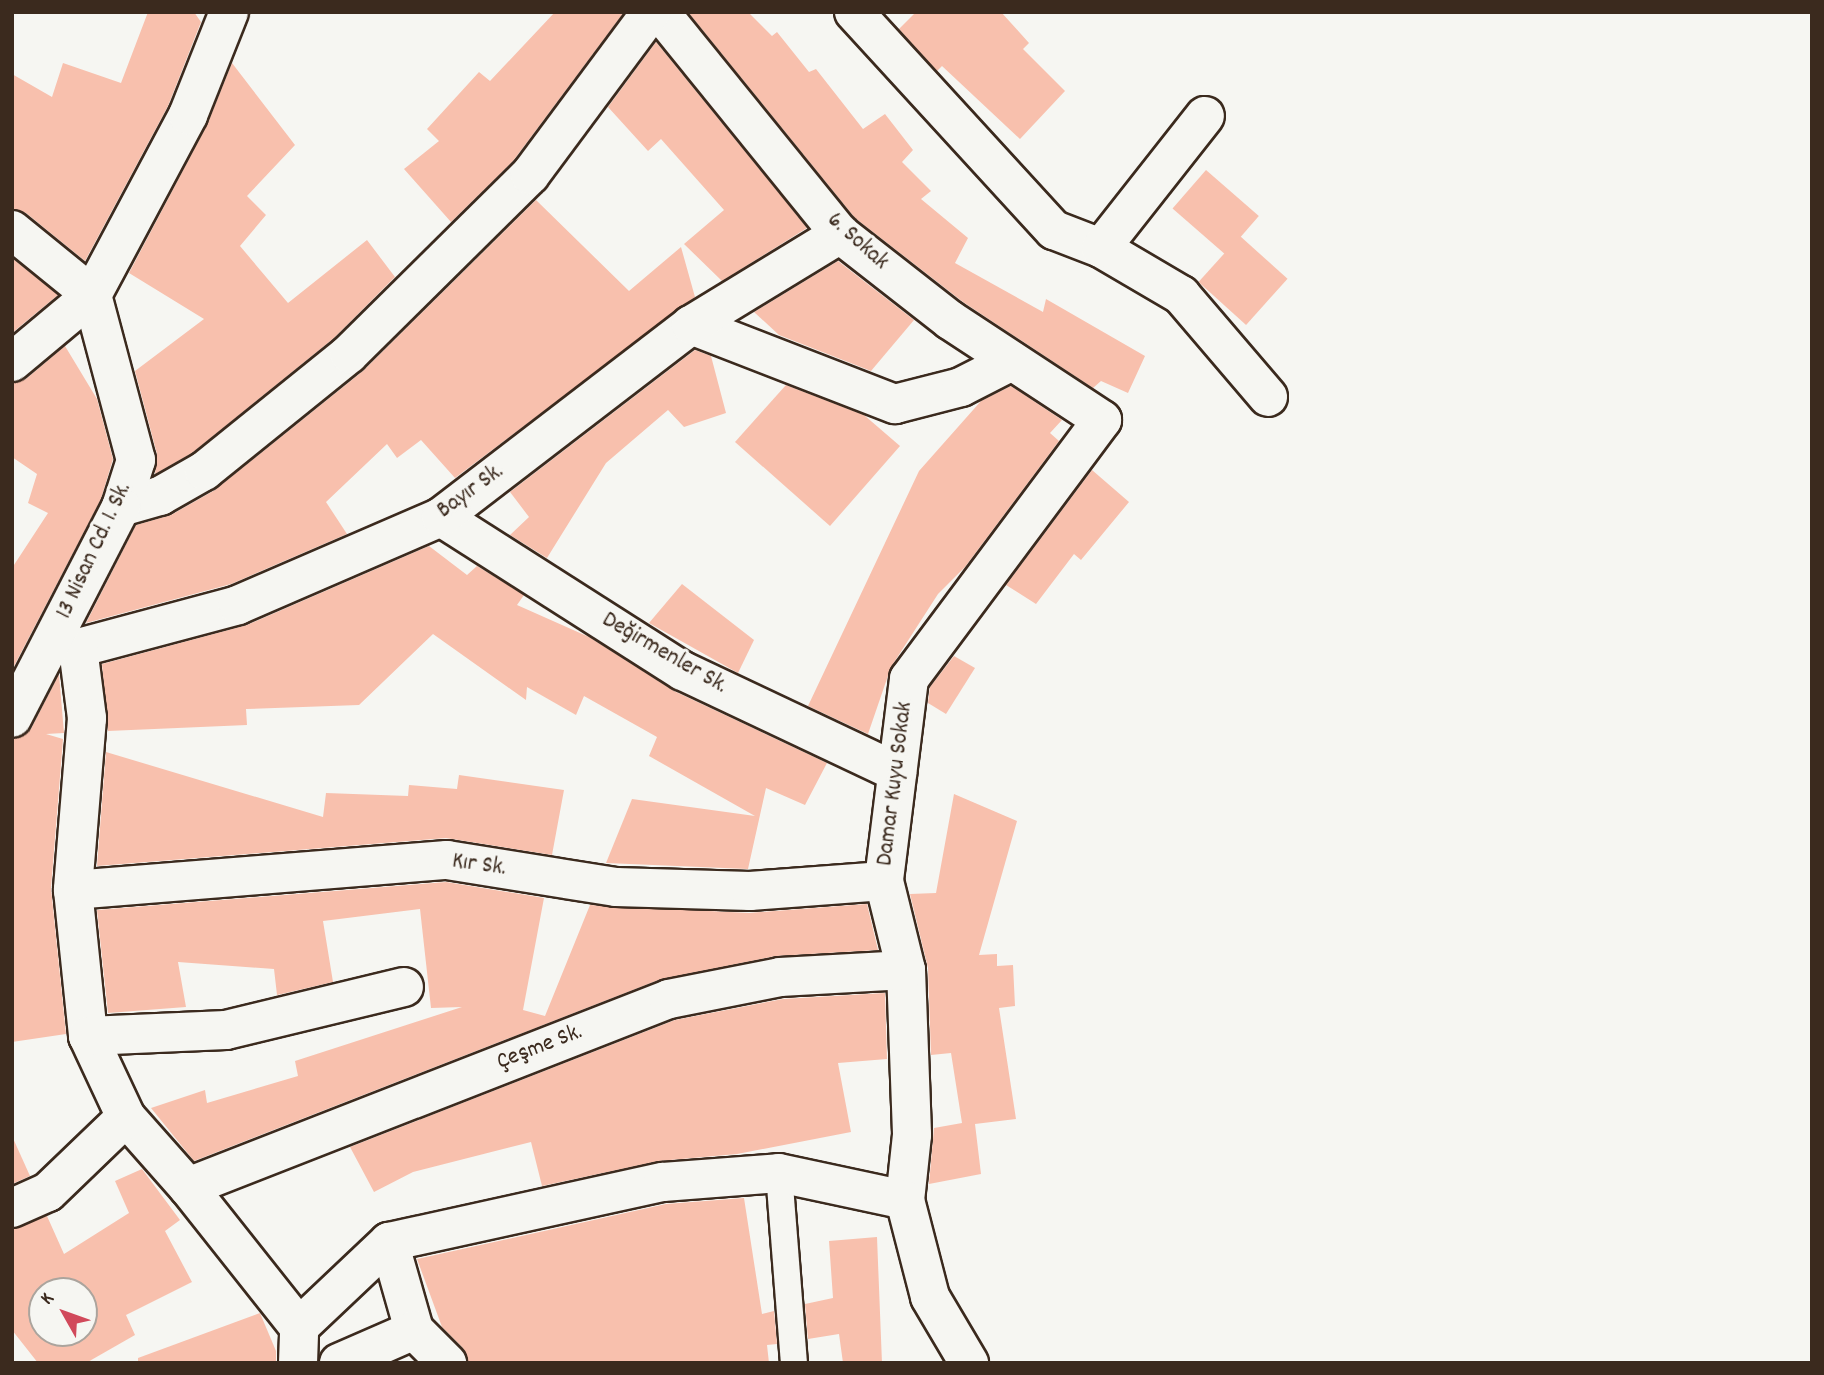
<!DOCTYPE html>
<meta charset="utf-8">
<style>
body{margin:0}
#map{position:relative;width:1824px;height:1375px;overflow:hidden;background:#f6f6f2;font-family:Dekko,sans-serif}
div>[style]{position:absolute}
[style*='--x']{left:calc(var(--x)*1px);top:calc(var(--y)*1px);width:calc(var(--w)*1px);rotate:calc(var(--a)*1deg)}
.building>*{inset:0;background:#f8c0ad;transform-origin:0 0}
.roads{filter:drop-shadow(2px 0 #3b2a1e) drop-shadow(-2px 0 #3b2a1e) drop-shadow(0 2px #3b2a1e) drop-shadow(0 -2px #3b2a1e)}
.service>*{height:26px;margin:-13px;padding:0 13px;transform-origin:13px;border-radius:13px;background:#f6f6f2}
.minor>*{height:38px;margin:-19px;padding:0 19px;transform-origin:19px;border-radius:19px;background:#f6f6f2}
.tertiary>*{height:38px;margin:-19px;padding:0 19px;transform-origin:19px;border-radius:19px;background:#f6f6f2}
span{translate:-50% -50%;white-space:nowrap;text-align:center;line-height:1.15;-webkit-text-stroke:6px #f6f6f2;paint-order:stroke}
.street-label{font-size:24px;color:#3b2a1e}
.frame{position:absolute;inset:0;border:14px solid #3b2a1e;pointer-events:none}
.north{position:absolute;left:28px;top:1277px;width:70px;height:70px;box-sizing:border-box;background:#f6f6f2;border:2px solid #aba49d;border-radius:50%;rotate:310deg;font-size:19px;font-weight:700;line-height:28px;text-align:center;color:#3b2a1e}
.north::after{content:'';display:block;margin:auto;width:24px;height:32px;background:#d1495b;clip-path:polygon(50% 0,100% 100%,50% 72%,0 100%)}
</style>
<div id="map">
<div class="building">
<div style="clip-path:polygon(148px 12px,194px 12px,201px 22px,168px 106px,85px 261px,26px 213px,12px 209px,12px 74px,52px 97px,63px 63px,121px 83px)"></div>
<div style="clip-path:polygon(555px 12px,624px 12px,513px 161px,451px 222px,404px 169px,439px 141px,427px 129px,479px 72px,490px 81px)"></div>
<div style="clip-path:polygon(688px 12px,748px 12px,772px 36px,777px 32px,809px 72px,816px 69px,863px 129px,885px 114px,913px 150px,902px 162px,931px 191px,921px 199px,968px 238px,955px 263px,1043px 312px,1046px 299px,1145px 356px,1128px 393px,1101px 381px,1093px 388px,963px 302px,855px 218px)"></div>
<div style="clip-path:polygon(916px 12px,1001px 12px,1029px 43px,1023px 49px,1065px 91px,1020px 139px,942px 66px,937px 71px,899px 29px)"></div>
<div style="clip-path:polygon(656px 42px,807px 228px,722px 281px,684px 244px,724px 210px,661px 139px,648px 151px,608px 107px)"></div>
<div style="clip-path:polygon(232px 63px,295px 145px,247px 196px,266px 215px,240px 246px,288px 303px,367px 240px,395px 277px,334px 338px,192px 453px,155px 474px,157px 454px,135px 371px,204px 319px,129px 273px,207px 125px)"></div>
<div style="left:1206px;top:170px;width:70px;height:51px;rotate:41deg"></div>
<div style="clip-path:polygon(536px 200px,629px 291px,681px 247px,695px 297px,455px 478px,421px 440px,397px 458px,387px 444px,326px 502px,347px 534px,231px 584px,86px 623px,136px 525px,171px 515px,215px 490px,363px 371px)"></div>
<div style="left:1240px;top:236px;width:64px;height:62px;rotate:42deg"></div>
<div style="clip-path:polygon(12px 258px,58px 295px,12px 333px)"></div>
<div style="clip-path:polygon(838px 261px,914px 320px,871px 371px,779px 335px,754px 312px)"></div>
<div style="clip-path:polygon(65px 346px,97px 399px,113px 459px,101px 499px,12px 670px,12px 568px,48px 513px,28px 503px,37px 474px,12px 457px,12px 383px,26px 379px)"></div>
<div style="clip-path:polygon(695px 350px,711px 356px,726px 413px,684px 427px,668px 410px,606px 463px,547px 558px,510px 535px,529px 517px,510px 492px)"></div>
<div style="clip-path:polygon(786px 385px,864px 415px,900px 446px,830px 526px,735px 442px)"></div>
<div style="clip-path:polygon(1011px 386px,1062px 420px,1050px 433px,1059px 441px,965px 567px,938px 594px,891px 667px,868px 734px,808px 706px,919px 471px,981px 401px)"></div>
<div style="clip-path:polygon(1092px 470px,1129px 502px,1081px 560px,1074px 554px,1036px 604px,1006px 585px)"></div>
<div style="clip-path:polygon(429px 546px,467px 575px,477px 566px,524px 595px,517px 605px,589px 637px,674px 691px,827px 763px,805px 805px,766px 788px,748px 869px,606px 863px,632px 799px,755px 816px,649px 756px,657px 737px,584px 696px,576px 715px,527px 687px,526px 700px,433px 634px,359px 705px,246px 709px,247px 725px,108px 731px,102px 664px,247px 625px)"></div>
<div style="clip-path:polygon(682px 584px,754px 640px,738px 673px,649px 623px)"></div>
<div style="clip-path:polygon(954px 656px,975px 668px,946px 714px,928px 703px,930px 687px)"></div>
<div style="clip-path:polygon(59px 674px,64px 733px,46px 734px,63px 739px,51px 888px,66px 1034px,12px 1042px,12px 740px,31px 729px)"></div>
<div style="clip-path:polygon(106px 752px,323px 817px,326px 793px,408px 796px,409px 785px,457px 789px,459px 775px,564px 790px,552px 855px,446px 838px,97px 866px)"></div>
<div style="clip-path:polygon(954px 794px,1017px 821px,979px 955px,997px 954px,997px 966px,1013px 965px,1015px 1006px,999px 1008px,1016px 1119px,975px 1124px,981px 1174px,929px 1184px,934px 1128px,962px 1123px,951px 1053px,931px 1055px,928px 968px,910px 894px,936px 893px)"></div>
<div style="clip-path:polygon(446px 882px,544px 898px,523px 1010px,545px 1016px,590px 905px,749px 913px,867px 904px,878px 950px,776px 956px,661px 979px,194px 1161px,151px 1108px,205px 1090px,207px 1103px,298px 1076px,295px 1061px,462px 1007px,431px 1008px,420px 909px,323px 921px,333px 982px,277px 995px,274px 969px,178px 962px,186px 1007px,108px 1013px,97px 910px)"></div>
<div style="clip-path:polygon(885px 993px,887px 1059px,838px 1063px,851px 1132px,737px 1154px,659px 1161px,542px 1186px,531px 1142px,413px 1172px,374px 1192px,350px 1147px,675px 1020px,783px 999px)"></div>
<div style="clip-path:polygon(12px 1136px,30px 1176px,12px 1184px)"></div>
<div style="clip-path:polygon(evenodd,142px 1169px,180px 1220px,165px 1231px,192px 1282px,126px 1315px,135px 1335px,86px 1363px,38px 1363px,12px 1330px,12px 1229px,47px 1216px,64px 1254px,129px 1213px,115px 1181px,142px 1169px,42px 1291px,84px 1291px,84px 1333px,42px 1333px,42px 1291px)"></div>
<div style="clip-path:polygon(744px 1198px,762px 1314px,774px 1311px,777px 1344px,767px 1345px,769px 1363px,468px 1363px,463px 1348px,442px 1327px,417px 1259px,666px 1204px)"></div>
<div style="clip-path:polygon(877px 1237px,882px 1363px,843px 1363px,839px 1334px,808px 1339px,805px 1304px,833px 1298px,829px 1241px)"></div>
<div style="clip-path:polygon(260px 1313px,276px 1351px,276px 1363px,138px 1363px,138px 1358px)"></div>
</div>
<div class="roads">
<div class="service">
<div style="--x:779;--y:1173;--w:191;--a:85.5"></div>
</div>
<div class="minor">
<div style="--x:660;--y:12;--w:286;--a:51"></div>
<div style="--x:840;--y:234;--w:140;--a:38"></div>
<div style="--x:950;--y:320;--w:182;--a:33.3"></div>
<div style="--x:1102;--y:420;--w:323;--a:126.7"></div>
<div style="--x:909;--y:679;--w:204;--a:97.1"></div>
<div style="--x:884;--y:881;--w:92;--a:76.1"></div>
<div style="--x:906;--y:970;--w:165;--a:87.9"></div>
<div style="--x:912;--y:1135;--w:65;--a:96.1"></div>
<div style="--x:905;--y:1200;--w:100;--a:75.5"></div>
<div style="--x:930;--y:1297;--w:77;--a:59.4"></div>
<div style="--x:854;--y:12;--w:296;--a:47.5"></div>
<div style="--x:1054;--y:230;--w:50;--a:21"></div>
<div style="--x:1101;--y:248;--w:93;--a:30.4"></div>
<div style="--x:1181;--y:295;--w:134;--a:49.5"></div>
<div style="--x:1101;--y:248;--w:168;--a:-51.8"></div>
<div style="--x:691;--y:325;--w:219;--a:21.2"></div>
<div style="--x:895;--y:404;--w:68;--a:-14.4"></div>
<div style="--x:961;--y:387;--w:57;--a:-27"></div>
<div style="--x:12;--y:362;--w:104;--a:-39.9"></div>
<div style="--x:92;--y:295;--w:204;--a:-61.9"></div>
<div style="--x:188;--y:115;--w:111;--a:-68.3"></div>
<div style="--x:121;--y:507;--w:41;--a:-15.8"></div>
<div style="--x:160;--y:496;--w:51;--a:-29.6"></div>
<div style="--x:204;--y:471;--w:186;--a:-38.9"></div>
<div style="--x:349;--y:354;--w:255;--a:-44.7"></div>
<div style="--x:530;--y:175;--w:203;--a:-53.4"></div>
<div style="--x:441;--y:517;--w:287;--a:32.5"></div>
<div style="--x:683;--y:671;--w:237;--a:25.3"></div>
<div style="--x:56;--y:639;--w:24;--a:22"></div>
<div style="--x:78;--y:648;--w:166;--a:-15"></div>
<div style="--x:238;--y:605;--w:221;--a:-23.4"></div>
<div style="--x:441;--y:517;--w:315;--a:-37.5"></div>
<div style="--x:691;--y:325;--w:175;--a:-31.4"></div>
<div style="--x:78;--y:648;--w:71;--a:82.7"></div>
<div style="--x:87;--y:718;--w:173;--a:94.7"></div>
<div style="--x:73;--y:890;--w:147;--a:84.1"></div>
<div style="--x:88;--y:1036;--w:89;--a:64.9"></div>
<div style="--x:126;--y:1117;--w:94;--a:48.5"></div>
<div style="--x:188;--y:1187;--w:179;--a:51.6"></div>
<div style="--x:299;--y:1327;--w:124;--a:-43.4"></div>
<div style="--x:389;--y:1242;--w:91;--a:74.1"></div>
<div style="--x:414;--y:1330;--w:47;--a:45"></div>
<div style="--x:73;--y:890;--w:375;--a:-4.6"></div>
<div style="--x:447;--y:860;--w:171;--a:9.1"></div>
<div style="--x:616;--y:887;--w:134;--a:1.7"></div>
<div style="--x:750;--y:891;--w:134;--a:-4.3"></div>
<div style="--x:88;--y:1036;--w:138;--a:-2.5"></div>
<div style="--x:226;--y:1030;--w:183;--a:-13.6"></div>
<div style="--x:188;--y:1187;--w:516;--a:-21.35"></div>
<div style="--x:669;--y:999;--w:113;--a:-11.2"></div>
<div style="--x:780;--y:977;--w:126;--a:-3.2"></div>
<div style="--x:12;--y:1208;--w:39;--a:-24"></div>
<div style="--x:48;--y:1192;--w:108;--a:-43.9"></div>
<div style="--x:389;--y:1242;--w:280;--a:-12.4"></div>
<div style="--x:663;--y:1182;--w:116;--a:-4.4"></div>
<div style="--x:779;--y:1173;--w:129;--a:12.1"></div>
<div style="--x:298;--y:1363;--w:36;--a:-88"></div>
<div style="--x:339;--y:1363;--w:82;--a:-23.7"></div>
</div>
<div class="tertiary">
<div style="--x:12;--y:230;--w:103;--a:39.1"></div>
<div style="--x:92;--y:295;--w:171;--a:75.1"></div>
<div style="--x:136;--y:460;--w:49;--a:107.7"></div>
<div style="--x:121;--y:507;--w:237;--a:117.3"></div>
</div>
</div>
<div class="street-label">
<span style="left:857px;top:242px;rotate:42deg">6. Sokak</span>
<span style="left:471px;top:492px;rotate:-36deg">Bayır Sk.</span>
<span style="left:95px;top:551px;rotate:-65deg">13 Nisan Cd. 1. Sk.</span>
<span style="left:664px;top:654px;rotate:30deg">Değirmenler Sk.</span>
<span style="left:896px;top:784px;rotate:-83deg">Damar Kuyu Sokak</span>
<span style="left:479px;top:866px;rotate:8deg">Kır Sk.</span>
<span style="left:540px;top:1048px;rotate:-21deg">Çeşme Sk.</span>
</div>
<div class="frame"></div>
<div class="north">K</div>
</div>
